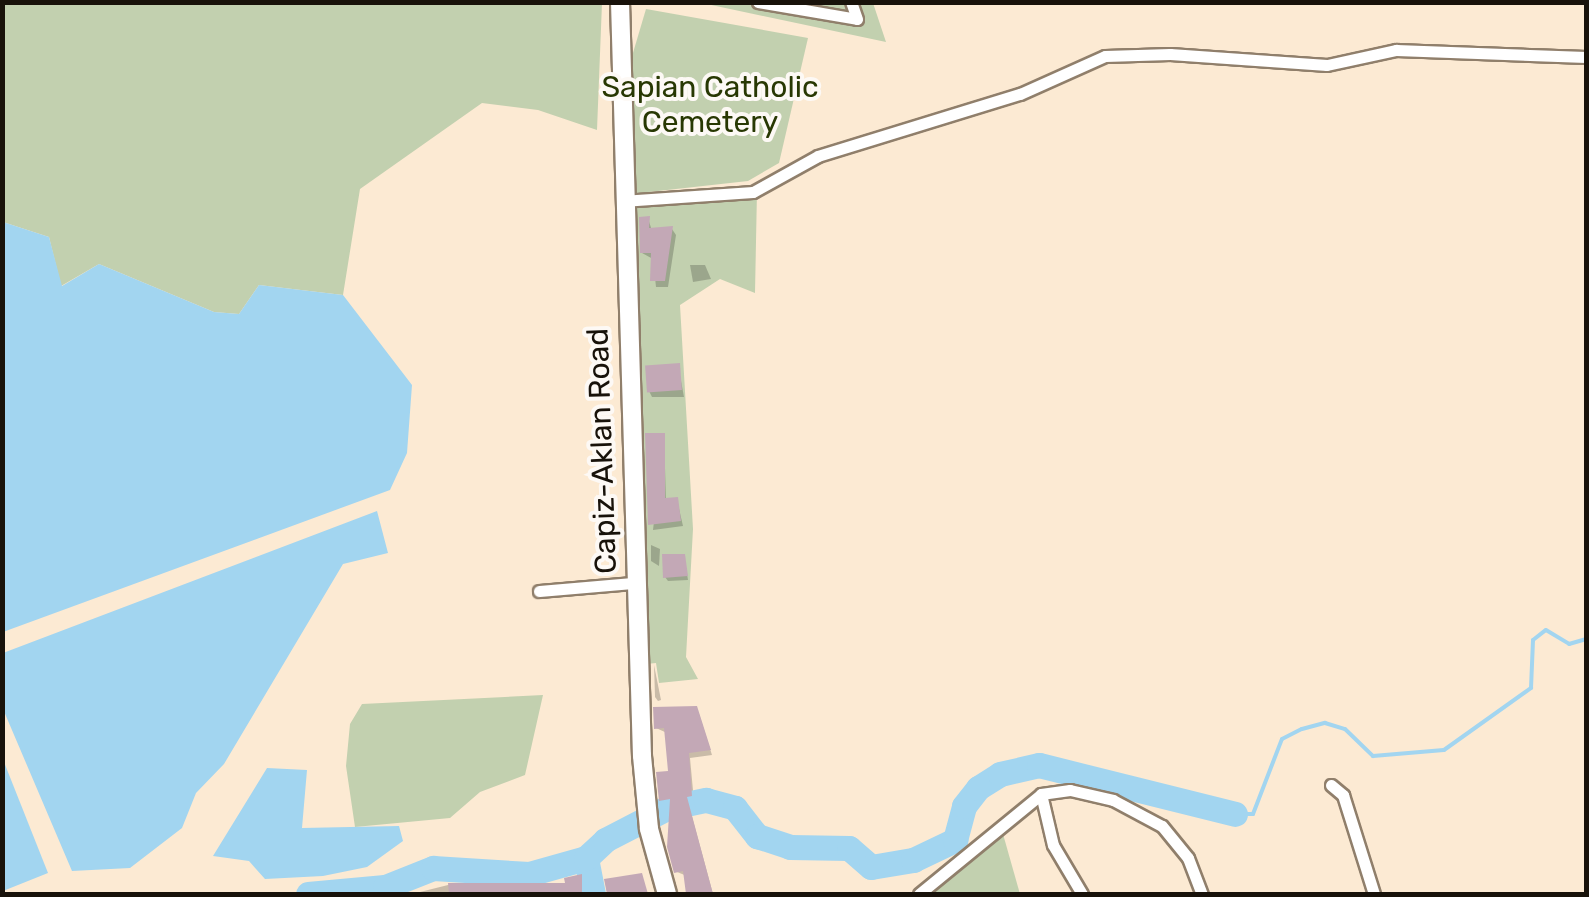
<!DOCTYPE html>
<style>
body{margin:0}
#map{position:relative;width:1589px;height:897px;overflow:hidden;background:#fcead3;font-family:Rubik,sans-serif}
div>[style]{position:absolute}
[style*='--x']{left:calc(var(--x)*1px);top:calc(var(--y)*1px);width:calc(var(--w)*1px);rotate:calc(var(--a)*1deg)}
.green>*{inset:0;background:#c2d0af}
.water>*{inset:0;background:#a2d5f0}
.shadow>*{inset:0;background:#0003}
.stream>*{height:4px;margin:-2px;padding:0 2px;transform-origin:2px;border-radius:2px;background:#a2d5f0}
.river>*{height:25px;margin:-12.5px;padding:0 12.5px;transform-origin:12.5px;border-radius:12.5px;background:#a2d5f0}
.building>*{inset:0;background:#c3a8b6;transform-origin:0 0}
.roads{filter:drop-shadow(2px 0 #907f6b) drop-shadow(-2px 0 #907f6b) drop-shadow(0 2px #907f6b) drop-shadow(0 -2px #907f6b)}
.street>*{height:11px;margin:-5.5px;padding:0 5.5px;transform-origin:5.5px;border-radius:5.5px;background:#fff}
.primary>*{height:18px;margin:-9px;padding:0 9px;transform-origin:9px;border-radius:9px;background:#fff}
span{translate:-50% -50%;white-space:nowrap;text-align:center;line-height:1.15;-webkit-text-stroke:8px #fdf9f5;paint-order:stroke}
.park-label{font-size:30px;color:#283803}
.street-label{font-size:30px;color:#18120a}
.frame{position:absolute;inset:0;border:5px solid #18120a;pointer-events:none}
</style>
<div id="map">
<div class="green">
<div style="clip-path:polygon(3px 3px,602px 3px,597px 130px,538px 110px,482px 103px,360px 189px,343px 295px,259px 285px,239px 314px,214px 312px,99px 264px,61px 286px,49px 237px,3px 222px)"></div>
<div style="clip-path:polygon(702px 3px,873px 3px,886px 42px)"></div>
<div style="clip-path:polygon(646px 9px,808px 38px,779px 163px,748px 181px,631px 194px,630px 63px)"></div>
<div style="clip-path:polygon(757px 191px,755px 293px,720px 279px,680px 305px,693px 529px,686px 657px,698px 679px,659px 683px,656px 663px,646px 664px,635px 200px)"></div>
<div style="clip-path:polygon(543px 695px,525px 775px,480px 792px,450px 818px,355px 827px,346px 766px,350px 724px,362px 704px)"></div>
<div style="clip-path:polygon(1001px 827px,1020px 894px,916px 894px,914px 891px)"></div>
</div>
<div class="water">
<div style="clip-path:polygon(3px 222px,49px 237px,62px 286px,99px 264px,214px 312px,239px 314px,259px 285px,343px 295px,412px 385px,407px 453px,390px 490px,3px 632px)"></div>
<div style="clip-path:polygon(377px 511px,388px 553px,343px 564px,224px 764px,196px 793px,182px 828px,130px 868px,72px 871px,3px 709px,3px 653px)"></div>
<div style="clip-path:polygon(2px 757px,48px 873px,3px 891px,2px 891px)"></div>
<div style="clip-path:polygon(267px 768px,307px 770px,302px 828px,399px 826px,403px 841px,367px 867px,323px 876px,265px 879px,249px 861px,213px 856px)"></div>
</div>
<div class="shadow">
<div style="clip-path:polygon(648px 218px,652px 231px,672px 229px,676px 235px,668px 287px,656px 287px,653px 259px,642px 253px)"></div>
<div style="clip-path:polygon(690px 265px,705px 265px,711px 279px,693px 282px)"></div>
<div style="clip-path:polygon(678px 365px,684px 397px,652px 397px,648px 389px)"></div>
<div style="clip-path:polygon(664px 435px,666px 501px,677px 500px,683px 526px,653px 530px)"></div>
<div style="clip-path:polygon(651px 545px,660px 549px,659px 566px,651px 561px)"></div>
<div style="clip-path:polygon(684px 556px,688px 580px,668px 581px,665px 577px)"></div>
<div style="clip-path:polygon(654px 665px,661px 700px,658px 701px,655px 697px)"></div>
<div style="clip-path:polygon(699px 714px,712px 755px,690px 758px,694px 801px,688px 802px,713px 894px,689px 894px,687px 876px,677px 872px,673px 804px,661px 800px,671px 773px,667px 733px,656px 728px)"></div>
<div style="clip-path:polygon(581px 877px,584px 894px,412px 894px,448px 885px,568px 886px)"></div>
</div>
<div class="stream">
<div style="--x:1235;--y:814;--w:18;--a:0"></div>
<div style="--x:1253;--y:814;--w:80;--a:-68.9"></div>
<div style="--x:1282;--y:739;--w:22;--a:-27"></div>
<div style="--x:1302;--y:729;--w:24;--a:-15"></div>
<div style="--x:1325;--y:723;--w:21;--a:17"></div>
<div style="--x:1345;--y:729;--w:39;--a:44"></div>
<div style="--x:1373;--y:756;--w:71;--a:-4.8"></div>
<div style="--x:1444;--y:750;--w:107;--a:-35.5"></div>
<div style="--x:1531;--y:688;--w:48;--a:-87.6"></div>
<div style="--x:1533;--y:640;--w:16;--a:-38"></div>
<div style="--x:1546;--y:630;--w:27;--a:31"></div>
<div style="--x:1569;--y:644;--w:18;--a:-16"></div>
</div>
<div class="river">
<div style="--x:586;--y:858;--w:37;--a:79"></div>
<div style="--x:308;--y:894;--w:77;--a:-5.2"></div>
<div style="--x:385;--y:887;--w:52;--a:-21.6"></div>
<div style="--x:433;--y:868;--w:96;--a:3.6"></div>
<div style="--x:529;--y:874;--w:59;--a:-15.7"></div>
<div style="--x:586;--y:858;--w:26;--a:-43"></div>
<div style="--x:605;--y:840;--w:70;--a:-27.3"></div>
<div style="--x:667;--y:808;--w:40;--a:-12"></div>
<div style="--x:706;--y:800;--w:30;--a:15"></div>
<div style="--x:735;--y:808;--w:36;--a:52"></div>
<div style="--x:757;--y:836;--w:35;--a:18"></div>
<div style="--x:790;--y:847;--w:59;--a:1"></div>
<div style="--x:849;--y:848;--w:29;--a:41"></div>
<div style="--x:871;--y:867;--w:43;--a:-9.5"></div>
<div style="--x:913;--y:860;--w:47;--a:-25.5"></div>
<div style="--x:955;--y:840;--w:35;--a:-75"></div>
<div style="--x:964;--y:806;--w:23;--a:-52"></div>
<div style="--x:978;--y:788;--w:26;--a:-32"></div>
<div style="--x:1000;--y:774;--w:40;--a:-13"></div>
<div style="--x:1039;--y:765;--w:202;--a:14"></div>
</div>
<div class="building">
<div style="clip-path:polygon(650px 216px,649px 228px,673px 226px,665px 281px,650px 281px,651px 253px,640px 253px,639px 217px)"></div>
<div style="left:680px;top:363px;width:27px;height:35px;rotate:86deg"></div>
<div style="clip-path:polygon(645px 433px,665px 433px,665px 498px,678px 497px,681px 521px,648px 525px)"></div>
<div style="clip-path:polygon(662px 554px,685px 554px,688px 576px,663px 578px)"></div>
<div style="clip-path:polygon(697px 706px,711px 750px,689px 753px,692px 796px,687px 797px,713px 894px,686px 894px,683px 871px,674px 873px,667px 847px,670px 799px,659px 801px,656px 772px,668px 771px,664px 728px,654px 729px,653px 707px)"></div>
<div style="clip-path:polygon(642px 873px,648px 894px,607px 894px,604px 879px)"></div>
<div style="clip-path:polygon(582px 874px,582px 894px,449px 894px,448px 883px,565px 883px,564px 878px)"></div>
</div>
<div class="roads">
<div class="street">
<div style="--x:758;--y:2;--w:100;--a:9.7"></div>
<div style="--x:857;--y:19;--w:18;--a:-109"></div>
<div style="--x:622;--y:201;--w:131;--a:-3.9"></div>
<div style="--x:753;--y:192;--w:74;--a:-29"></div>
<div style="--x:818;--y:156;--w:211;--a:-17.1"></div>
<div style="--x:1020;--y:94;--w:93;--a:-24.1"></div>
<div style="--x:1105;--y:56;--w:65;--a:-1.8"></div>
<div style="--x:1170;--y:54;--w:157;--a:4"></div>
<div style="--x:1327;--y:65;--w:71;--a:-12.3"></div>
<div style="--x:1396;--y:50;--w:190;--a:2.1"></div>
<div style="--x:539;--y:591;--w:94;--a:-4.9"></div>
<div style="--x:1331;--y:785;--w:16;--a:40"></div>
<div style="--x:1343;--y:795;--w:104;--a:72.6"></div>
<div style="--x:1041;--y:794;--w:52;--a:76.8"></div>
<div style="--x:1053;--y:845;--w:57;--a:59.4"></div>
<div style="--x:919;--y:894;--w:158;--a:-39.3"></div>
<div style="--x:1041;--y:794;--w:29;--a:-8"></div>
<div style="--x:1070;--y:790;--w:44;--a:13.1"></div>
<div style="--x:1113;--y:800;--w:55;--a:28"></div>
<div style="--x:1162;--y:826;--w:41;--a:50.9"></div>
<div style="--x:1188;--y:858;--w:39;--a:69"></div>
</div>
<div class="primary">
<div style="--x:620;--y:2;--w:754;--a:88.33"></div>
<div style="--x:642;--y:756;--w:73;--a:84.5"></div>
<div style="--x:649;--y:829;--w:67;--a:74.5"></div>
</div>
</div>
<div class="park-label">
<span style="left:710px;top:104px">Sapian Catholic<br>Cemetery</span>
</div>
<div class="street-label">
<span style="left:602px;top:451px;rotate:-92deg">Capiz-Aklan Road</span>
</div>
<div class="frame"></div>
</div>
